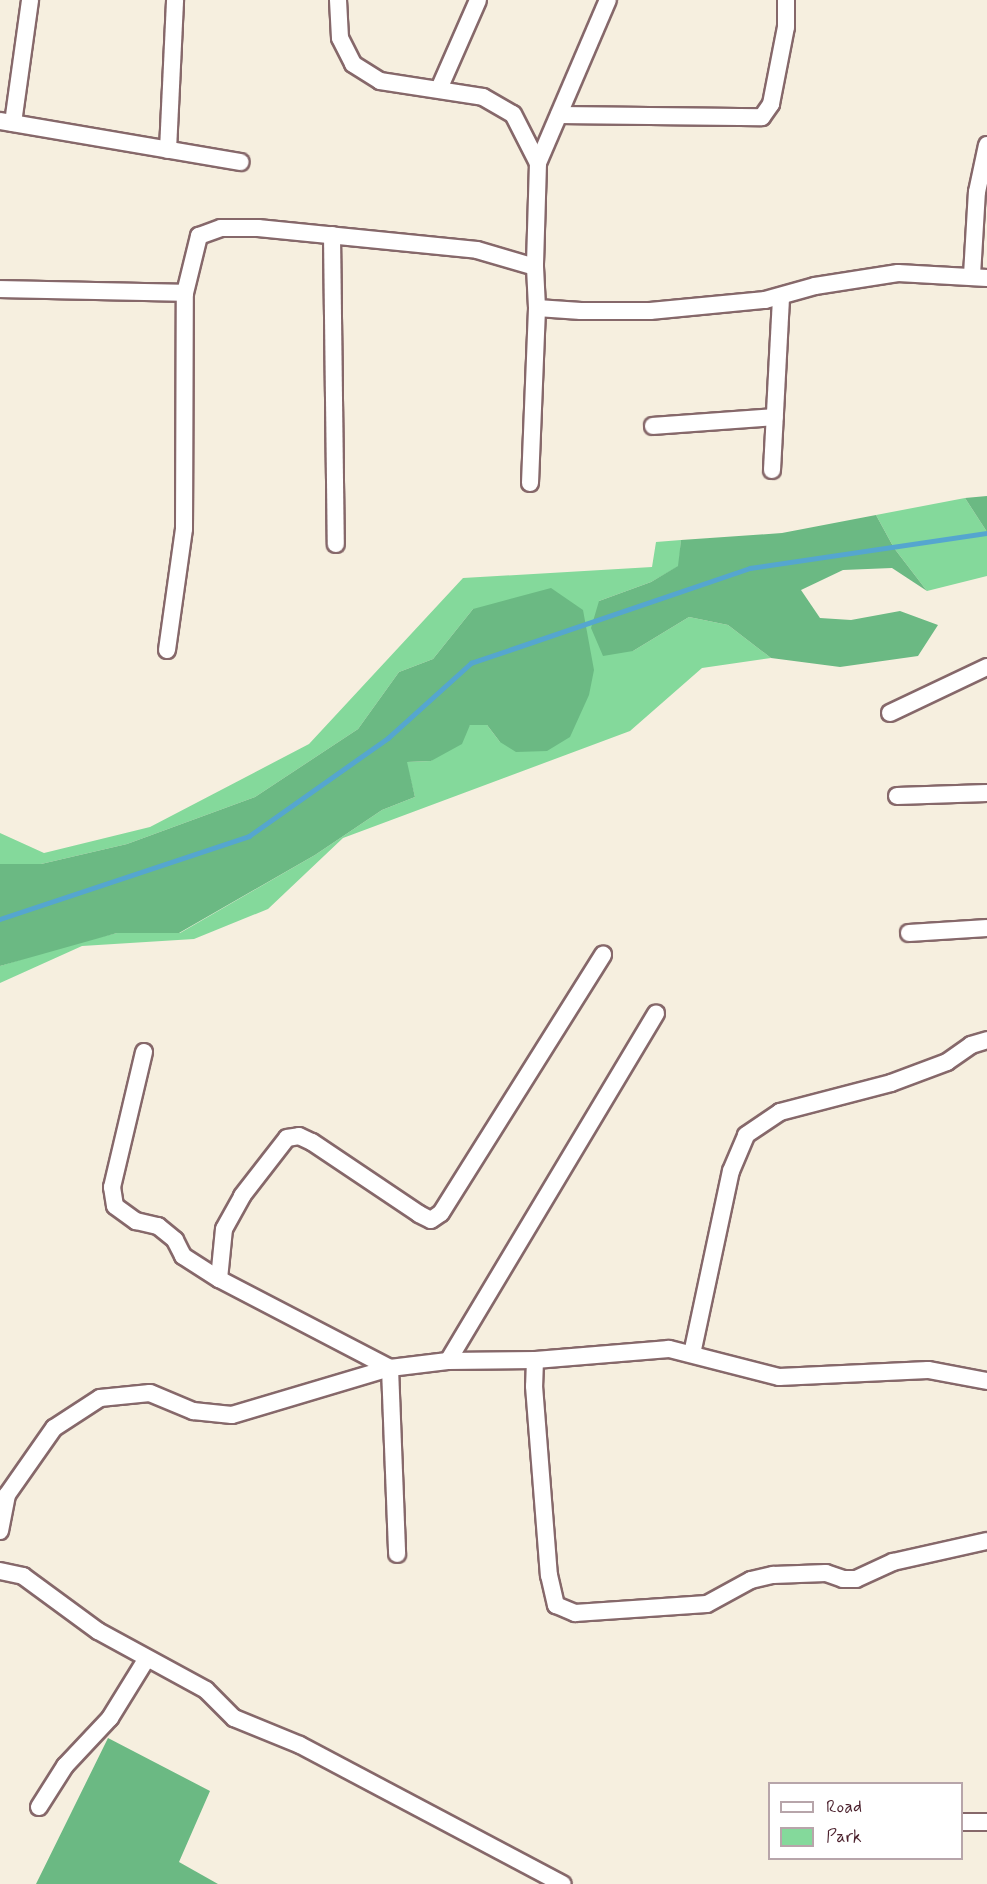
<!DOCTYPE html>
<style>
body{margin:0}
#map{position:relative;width:987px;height:1884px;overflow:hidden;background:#f6efdf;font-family:Mynerve,sans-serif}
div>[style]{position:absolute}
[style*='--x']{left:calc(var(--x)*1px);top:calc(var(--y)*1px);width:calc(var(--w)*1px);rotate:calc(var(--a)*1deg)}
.green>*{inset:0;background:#84d99b}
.forest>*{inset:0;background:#6bb983}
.stream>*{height:4.5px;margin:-2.25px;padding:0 2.25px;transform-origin:2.25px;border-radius:2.25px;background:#55a6cf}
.roads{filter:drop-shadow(2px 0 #86686a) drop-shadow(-2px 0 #86686a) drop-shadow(0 2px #86686a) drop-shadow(0 -2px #86686a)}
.street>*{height:16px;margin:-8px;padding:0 8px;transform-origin:8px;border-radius:8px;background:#fff}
span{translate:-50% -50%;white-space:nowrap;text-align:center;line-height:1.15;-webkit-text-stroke:4.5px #fff;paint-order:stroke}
.legend{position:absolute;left:768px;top:1782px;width:195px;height:78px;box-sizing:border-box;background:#fff;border:2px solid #b7a5aa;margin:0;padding:8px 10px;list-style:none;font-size:18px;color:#4a1f2b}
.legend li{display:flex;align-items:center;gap:12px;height:30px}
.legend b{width:30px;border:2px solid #b7a5aa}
</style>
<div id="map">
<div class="green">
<div style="clip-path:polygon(965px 498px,987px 532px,987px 576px,927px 591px,894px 548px,876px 515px)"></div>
<div style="clip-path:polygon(681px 540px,679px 566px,651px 582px,599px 601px,633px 651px,689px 617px,728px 625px,771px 658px,702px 668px,630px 731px,343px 838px,268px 909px,194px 939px,82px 946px,0 983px,0 966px,71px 944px,117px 933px,180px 933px,315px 855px,382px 810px,415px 797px,406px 762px,431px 761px,470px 725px,487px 725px,500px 742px,473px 609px,433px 659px,399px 672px,358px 729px,255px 797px,127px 844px,41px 864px,0 864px,0 833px,44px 853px,150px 827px,309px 744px,463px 578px,652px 567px,656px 542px)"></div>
</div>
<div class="forest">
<div style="clip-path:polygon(987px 496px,987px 532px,965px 498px)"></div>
<div style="clip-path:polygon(876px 515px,894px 548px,927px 591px,892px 568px,843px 570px,801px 590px,820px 618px,851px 620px,900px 611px,938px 625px,918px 656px,840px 667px,771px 658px,728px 625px,689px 617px,633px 651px,603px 656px,591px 628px,599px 601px,651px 582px,678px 566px,681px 540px,782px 533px)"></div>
<div style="clip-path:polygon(551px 588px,583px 610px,594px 670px,589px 695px,570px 737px,547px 751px,516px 752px,500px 742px,487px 725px,470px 725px,462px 744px,431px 761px,407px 762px,415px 797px,382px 810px,315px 855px,179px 933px,117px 933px,0 966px,0 864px,41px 864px,127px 844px,255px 797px,358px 729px,399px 672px,433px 659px,473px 609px)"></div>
<div style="clip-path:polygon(108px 1738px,210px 1791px,179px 1862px,218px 1884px,36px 1884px)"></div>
</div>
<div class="stream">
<div style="--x:0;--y:919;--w:262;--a:-18.4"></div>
<div style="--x:249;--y:836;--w:170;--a:-35.2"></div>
<div style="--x:388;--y:738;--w:112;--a:-42.1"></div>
<div style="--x:471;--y:663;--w:295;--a:-18.8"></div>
<div style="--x:750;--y:568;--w:240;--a:-8.4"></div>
</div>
<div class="roads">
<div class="street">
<div style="--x:338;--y:0;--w:38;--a:87"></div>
<div style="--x:340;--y:38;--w:29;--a:63"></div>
<div style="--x:353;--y:64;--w:32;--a:32"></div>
<div style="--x:380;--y:81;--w:104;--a:8.8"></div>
<div style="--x:483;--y:97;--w:34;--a:30"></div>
<div style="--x:513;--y:114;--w:55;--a:63"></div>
<div style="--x:538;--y:163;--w:104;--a:91.7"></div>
<div style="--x:439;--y:89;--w:97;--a:-66.3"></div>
<div style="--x:559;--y:115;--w:203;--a:0.6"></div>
<div style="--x:762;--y:117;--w:16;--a:-55"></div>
<div style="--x:771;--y:104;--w:78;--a:-79"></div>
<div style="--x:786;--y:27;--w:27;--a:-90"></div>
<div style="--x:0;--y:121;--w:244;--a:9.7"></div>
<div style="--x:13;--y:123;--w:124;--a:-82.1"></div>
<div style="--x:168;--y:150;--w:150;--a:-87.3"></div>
<div style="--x:538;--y:163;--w:177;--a:-66.8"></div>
<div style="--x:332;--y:235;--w:309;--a:89.3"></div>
<div style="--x:972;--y:275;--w:83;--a:-86.6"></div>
<div style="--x:977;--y:192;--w:48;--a:-78"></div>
<div style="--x:0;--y:289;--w:185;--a:1.2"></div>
<div style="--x:653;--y:426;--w:122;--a:-4.2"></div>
<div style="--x:772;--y:470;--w:172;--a:-87"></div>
<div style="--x:530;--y:483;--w:175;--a:-87.7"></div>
<div style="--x:167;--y:650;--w:122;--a:-82"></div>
<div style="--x:184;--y:529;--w:236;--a:-89.8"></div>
<div style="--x:185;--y:293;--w:59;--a:-76.2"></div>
<div style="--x:199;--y:236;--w:23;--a:-20"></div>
<div style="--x:221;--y:228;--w:37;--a:0"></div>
<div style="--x:258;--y:228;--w:220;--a:5.7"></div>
<div style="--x:477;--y:250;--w:60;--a:16.3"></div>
<div style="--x:535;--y:267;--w:41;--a:87.2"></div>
<div style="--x:537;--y:308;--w:44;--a:3.9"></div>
<div style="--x:581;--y:311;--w:69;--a:0"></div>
<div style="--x:650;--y:311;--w:116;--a:-5.5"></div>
<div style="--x:765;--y:300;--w:52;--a:-15.6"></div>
<div style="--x:815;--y:286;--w:84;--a:-8.9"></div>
<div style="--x:898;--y:273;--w:89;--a:3.2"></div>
<div style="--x:890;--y:713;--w:107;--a:-25.4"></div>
<div style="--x:897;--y:796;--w:90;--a:-1.9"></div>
<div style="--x:909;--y:933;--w:78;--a:-3.7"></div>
<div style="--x:144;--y:1052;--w:139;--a:103.3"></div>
<div style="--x:112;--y:1187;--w:19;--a:81"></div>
<div style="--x:115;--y:1206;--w:26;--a:36"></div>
<div style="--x:136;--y:1221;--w:23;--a:13"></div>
<div style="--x:158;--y:1226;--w:22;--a:39"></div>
<div style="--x:175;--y:1240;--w:18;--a:63"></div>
<div style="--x:183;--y:1256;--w:43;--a:32.6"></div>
<div style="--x:219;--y:1279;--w:193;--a:27.5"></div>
<div style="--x:390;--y:1368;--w:186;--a:87.8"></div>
<div style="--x:219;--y:1279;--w:50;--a:-84.3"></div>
<div style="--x:224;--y:1229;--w:38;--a:-61"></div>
<div style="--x:242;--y:1196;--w:73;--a:-52.2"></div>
<div style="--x:287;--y:1138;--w:12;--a:-9"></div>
<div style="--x:299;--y:1136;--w:14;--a:25"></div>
<div style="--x:312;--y:1142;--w:129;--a:33.9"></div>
<div style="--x:419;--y:1214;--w:13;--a:27"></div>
<div style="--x:431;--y:1220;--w:12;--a:-35"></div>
<div style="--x:441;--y:1213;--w:305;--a:-57.9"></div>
<div style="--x:692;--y:1354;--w:187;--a:-78"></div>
<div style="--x:731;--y:1171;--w:39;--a:-67"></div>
<div style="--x:746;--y:1135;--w:41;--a:-34.1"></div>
<div style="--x:780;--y:1112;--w:115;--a:-14.6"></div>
<div style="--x:891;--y:1083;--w:60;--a:-20.6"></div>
<div style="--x:947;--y:1062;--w:29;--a:-35"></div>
<div style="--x:971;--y:1045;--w:17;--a:-17"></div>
<div style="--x:448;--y:1361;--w:405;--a:-59.1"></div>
<div style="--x:987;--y:1381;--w:60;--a:-169.4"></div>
<div style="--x:928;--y:1370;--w:149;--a:177.3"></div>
<div style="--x:779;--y:1377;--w:114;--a:-165.7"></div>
<div style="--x:669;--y:1349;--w:134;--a:175.3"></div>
<div style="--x:535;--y:1360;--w:26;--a:92"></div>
<div style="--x:534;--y:1386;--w:190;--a:85.5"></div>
<div style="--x:549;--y:1575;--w:31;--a:77"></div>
<div style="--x:556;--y:1605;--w:21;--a:23"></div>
<div style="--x:575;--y:1613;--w:132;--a:-3.9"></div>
<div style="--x:707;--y:1604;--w:50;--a:-28.6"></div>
<div style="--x:751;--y:1580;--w:23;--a:-13"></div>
<div style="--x:773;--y:1575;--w:53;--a:-2.2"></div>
<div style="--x:826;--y:1573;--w:18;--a:19"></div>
<div style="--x:843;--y:1579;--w:13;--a:0"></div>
<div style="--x:856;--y:1579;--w:41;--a:-24.7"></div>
<div style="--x:893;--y:1562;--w:96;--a:-12.6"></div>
<div style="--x:0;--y:1531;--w:37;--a:-79"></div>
<div style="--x:7;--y:1495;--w:82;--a:-55"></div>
<div style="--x:54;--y:1428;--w:55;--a:-33.1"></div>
<div style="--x:100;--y:1398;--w:50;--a:-5.7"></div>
<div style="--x:150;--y:1393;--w:47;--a:22.7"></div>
<div style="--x:193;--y:1411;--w:39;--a:6"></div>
<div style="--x:232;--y:1415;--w:165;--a:-16.6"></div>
<div style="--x:390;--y:1368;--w:58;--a:-6.9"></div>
<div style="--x:448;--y:1361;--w:87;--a:-0.7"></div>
<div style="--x:0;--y:1571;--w:24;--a:12"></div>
<div style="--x:23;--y:1576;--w:93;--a:36.3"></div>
<div style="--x:98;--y:1631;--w:123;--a:28.6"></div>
<div style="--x:206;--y:1690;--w:40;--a:45"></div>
<div style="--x:234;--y:1718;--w:71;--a:22.2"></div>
<div style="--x:300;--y:1745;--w:297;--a:27.9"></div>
<div style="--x:39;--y:1807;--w:49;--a:-57.6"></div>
<div style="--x:65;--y:1766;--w:66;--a:-46.8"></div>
<div style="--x:110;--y:1718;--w:70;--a:-58.3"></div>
<div style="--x:962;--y:1822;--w:25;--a:0"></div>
</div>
</div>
<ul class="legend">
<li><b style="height:8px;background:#fff"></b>Road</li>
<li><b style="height:16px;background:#84d99b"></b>Park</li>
</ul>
</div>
